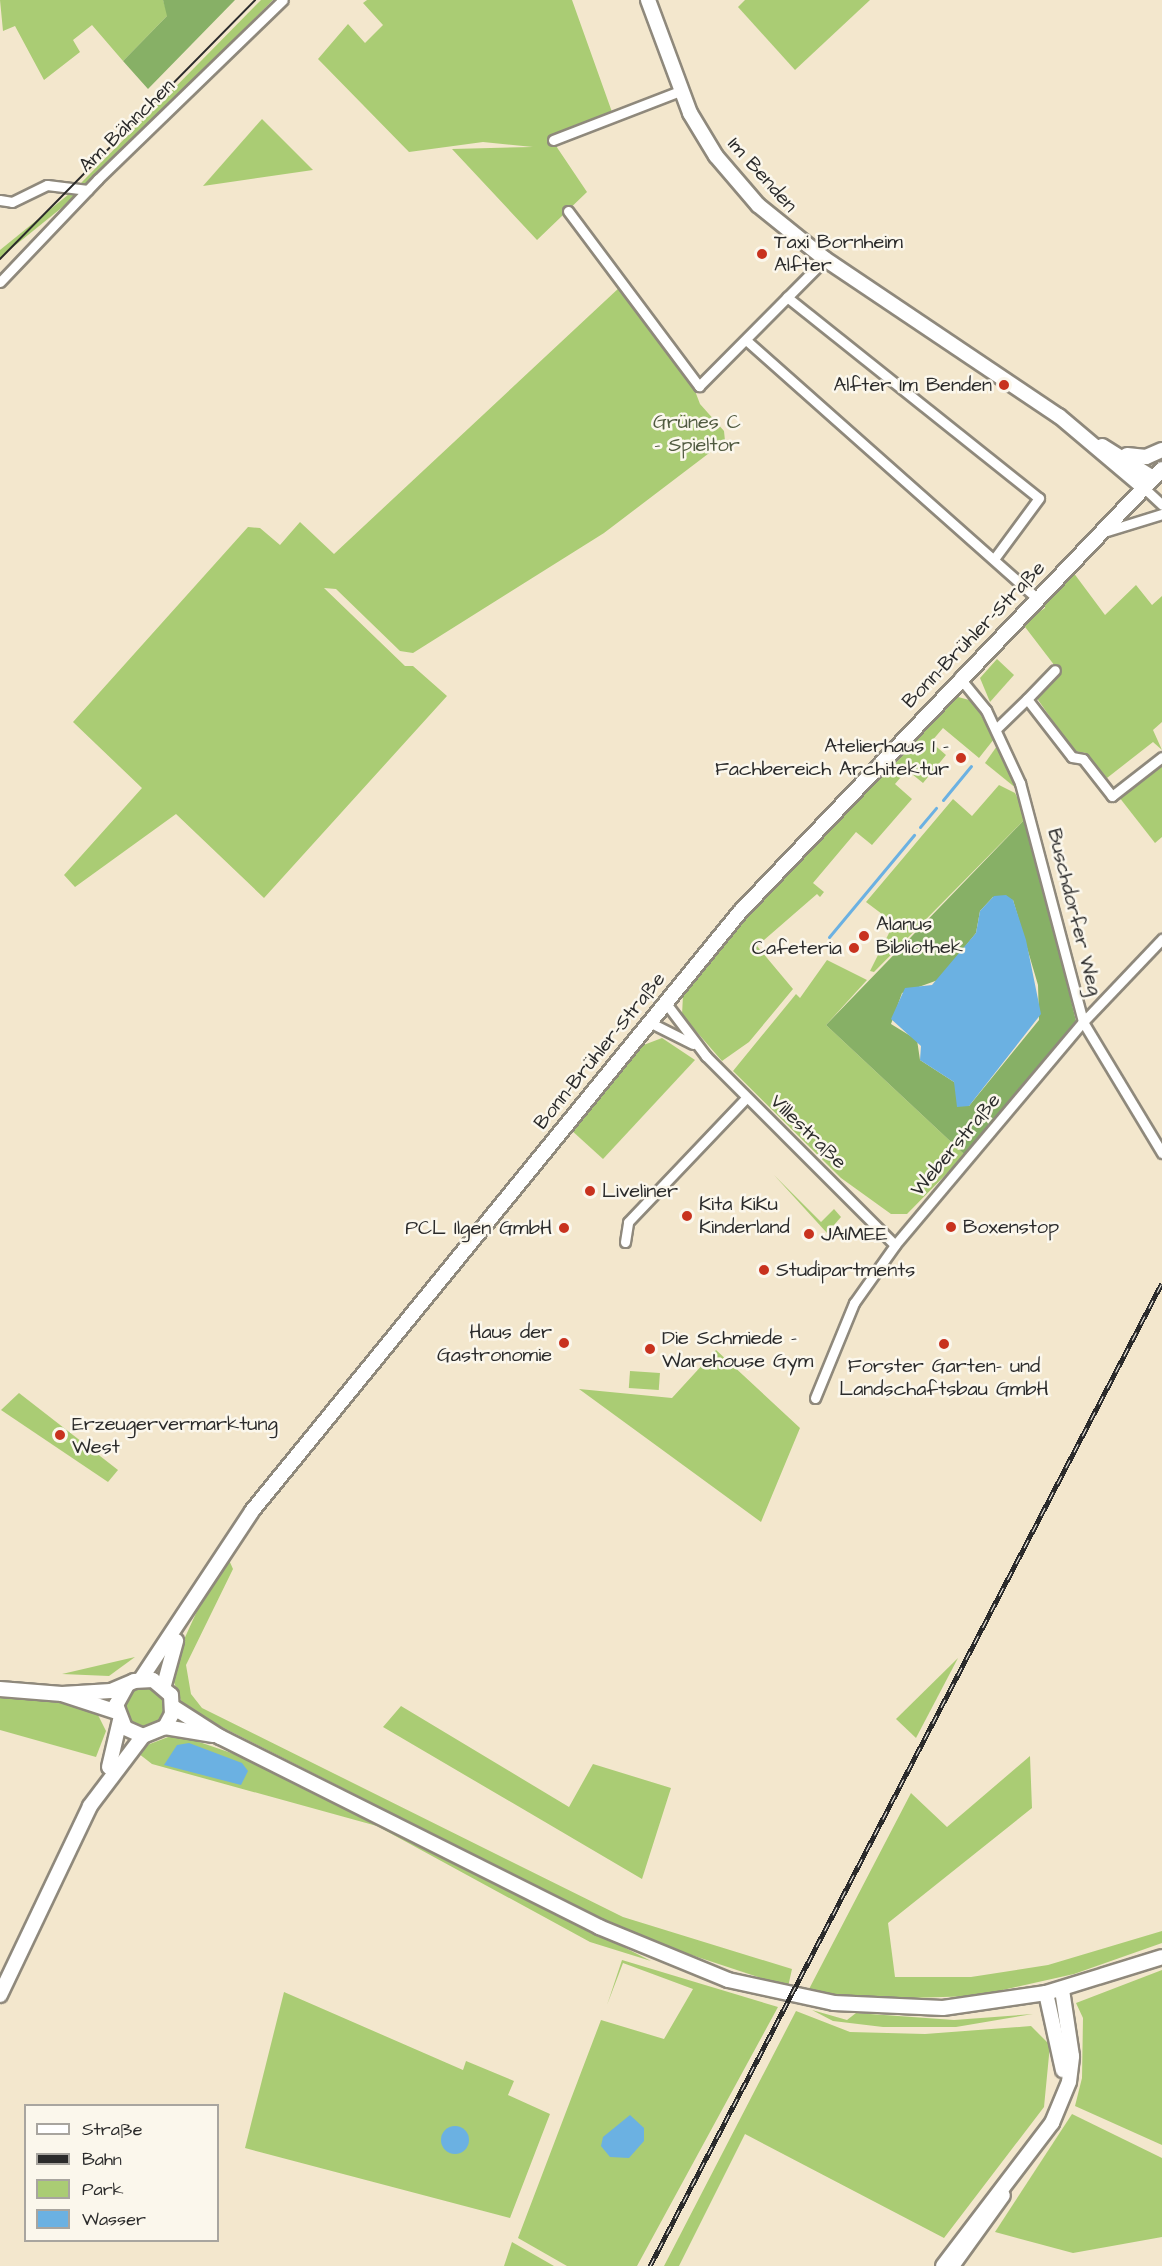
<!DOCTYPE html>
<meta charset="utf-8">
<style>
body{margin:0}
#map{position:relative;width:1162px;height:2266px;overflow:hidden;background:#f3e7cd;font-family:"Architects Daughter",sans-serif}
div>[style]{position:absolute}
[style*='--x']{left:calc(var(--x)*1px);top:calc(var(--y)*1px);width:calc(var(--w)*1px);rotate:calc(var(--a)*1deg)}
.green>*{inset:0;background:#aacc74;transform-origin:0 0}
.round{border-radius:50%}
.forest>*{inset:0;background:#87b066}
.water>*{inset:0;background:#6bb1e2}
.stream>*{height:3px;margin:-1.5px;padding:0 1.5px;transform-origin:1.5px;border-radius:1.5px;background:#6bb1e2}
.roads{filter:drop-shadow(2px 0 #8f897c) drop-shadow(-2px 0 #8f897c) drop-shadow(0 2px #8f897c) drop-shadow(0 -2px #8f897c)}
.street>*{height:9px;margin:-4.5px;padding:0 4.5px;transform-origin:4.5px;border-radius:4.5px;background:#fff}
.secondary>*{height:14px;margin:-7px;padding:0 7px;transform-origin:7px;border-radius:7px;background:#fff}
.tram>*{height:1.5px;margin:-0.75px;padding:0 0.75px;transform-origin:0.75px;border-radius:0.75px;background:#2b2b2b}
.rail>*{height:5px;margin-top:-2.5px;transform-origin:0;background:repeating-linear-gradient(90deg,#fbf7ec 0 9px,#2b2b2b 0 18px);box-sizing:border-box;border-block:2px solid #2b2b2b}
.dots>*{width:16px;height:16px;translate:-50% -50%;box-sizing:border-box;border:3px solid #fbf7ec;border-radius:50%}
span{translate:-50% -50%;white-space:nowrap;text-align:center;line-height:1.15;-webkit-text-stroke:5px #fbf7ec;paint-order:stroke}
.street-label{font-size:20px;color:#2b2b2b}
.poi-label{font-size:20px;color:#2b2b2b}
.left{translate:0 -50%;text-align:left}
.right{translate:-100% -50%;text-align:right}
.park-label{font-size:20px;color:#515b41}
.legend{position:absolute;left:24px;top:2104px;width:195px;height:138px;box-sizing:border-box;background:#fbf7ec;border:2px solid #a8a59f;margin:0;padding:8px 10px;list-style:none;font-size:18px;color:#2b2b2b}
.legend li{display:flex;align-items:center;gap:12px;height:30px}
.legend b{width:30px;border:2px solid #a8a59f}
</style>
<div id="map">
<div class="green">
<div style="clip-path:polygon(0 0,163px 0,168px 15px,123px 61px,92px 25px,73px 40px,80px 52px,44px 80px,15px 26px,3px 31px)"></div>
<div style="clip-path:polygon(261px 0,273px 0,89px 183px,81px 183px)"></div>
<div style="clip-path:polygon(367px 0,572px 0,612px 112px,550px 137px,587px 192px,537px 240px,452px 149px,533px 147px,483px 142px,409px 152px,318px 59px,348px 24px,365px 43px,383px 25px,363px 3px)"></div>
<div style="clip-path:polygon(745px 0,870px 0,795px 70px,738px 7px)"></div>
<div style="clip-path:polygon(262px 119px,313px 170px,203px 186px)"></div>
<div style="left:74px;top:190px;width:6px;height:106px;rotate:51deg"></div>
<div style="clip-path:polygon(620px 287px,692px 383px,700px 404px,724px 431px,725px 441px,604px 533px,413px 653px,400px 651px,336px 589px,324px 588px,405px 666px,413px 666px,447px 696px,264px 898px,176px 814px,75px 887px,64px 875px,142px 788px,73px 722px,248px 527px,260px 528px,280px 545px,300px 522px,334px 554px)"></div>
<div style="clip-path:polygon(1073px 572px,1105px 615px,1136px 585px,1152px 605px,1162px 596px,1162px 722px,1153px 730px,1162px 750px,1153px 742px,1107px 778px,1086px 753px,1074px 751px,1036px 697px,1058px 670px,1022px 623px,1045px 608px,1045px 599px)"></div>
<div style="clip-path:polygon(997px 659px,1014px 675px,990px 702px,980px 678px)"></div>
<div style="clip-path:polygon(958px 697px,973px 701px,994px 739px,979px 758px,943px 728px,931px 742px,946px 755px,923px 783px,907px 770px,895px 784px,912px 799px,872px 845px,856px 832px,813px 883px,824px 892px,820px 897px,817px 894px,757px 946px,793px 989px,749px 1042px,722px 1061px,682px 1015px,683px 995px,744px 919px,941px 704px)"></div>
<div style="clip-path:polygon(997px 746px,1009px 768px,1017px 789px,985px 763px)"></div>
<div style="clip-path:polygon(1162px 761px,1162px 837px,1155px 843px,1119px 797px)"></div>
<div style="clip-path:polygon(999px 785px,1015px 793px,1027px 817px,874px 972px,870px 971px,894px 923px,866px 902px,953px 799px,972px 816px)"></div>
<div style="clip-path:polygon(827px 960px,867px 980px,826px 1025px,965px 1155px,907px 1214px,891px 1214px,841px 1178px,733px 1071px,796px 994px,800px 998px)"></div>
<div style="clip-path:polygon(662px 1038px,695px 1060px,603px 1159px,570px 1129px,641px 1046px)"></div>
<div style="clip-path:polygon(774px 1175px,821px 1222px,834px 1209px,841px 1217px,827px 1233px)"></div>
<div style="clip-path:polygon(716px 1350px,800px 1428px,761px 1522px,579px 1389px,672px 1398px)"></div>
<div style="left:630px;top:1371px;width:30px;height:17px;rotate:4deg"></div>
<div style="clip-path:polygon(19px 1393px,118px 1470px,108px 1482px,1px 1410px)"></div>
<div style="clip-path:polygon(229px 1560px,233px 1569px,186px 1665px,191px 1694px,202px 1708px,623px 1917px,792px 1969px,788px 1987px,640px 1938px,184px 1708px,173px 1680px,176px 1657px,208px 1587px)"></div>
<div style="clip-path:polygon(135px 1657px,109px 1676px,62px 1674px)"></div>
<div style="clip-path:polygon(958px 1658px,916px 1738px,896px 1719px)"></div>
<div class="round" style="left:124px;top:1686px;width:42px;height:42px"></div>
<div style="clip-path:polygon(0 1696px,94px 1707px,106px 1731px,96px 1757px,0 1730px)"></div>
<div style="clip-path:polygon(401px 1706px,569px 1807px,593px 1764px,671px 1788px,642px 1879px,383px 1727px)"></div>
<div style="clip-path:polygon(176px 1734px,266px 1765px,651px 1961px,590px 1942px,377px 1826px,152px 1764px,134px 1750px)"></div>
<div style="clip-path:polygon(1030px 1756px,1032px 1808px,888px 1923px,895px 1977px,971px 1977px,1048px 1965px,1162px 1931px,1162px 1943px,1074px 1974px,976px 1996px,877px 1999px,808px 1991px,911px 1793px,947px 1827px)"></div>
<div style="clip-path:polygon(622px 1960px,778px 2007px,637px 2266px,567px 2266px,518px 2238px,601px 2020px,664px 2039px,693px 1989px,623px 1963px,607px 2005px)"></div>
<div style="clip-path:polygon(1162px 1970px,1162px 2145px,1075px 2106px,1082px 2078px,1083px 2018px,1076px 2003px)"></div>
<div style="clip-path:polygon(284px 1992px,463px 2070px,466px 2061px,514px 2081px,508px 2095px,550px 2114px,510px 2218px,245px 2148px)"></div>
<div style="clip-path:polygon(812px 2010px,847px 2020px,856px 2013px,954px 2020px,1033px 2014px,956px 2027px,883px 2027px,833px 2021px)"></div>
<div style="clip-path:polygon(796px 2011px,850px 2032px,925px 2034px,1031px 2026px,1050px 2045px,1044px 2107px,944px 2238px,745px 2134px,679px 2266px,664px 2266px)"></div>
<div style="clip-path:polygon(1072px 2114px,1162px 2158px,1162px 2237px,1073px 2253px,995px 2232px)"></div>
<div style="clip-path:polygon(512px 2242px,554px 2266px,504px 2266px)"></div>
</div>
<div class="forest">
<div style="clip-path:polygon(163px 0,235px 0,148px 89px,123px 61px,167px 16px)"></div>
<div style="clip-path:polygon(evenodd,1027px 817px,1076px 1021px,965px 1155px,826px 1025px,1027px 817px,993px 897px,1013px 900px,1038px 985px,1039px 1020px,969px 1106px,954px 1082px,920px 1060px,917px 1040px,891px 1024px,902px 993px,938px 980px,976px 933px,980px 911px,993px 897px)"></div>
</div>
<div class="water">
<div style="clip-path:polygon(1006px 895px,1013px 900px,1026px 940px,1041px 1014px,969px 1106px,957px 1107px,954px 1082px,920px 1060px,921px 1046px,891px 1019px,905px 988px,932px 985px,976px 933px,980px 911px,994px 896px)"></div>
<div style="clip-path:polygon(189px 1743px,242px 1763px,248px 1771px,241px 1785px,164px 1765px,177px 1745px)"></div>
<div style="clip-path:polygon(630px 2115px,644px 2128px,644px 2141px,629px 2158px,610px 2157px,601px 2146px,603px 2137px)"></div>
<div class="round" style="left:441px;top:2126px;width:28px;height:28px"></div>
</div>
<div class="stream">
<div style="--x:943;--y:800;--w:44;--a:-50.5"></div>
<div style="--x:920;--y:827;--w:25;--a:-50"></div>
<div style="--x:829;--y:937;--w:133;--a:-50.2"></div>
</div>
<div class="roads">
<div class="street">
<div style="--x:553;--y:140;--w:136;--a:-21.1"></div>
<div style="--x:0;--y:200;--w:12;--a:9"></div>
<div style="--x:12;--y:202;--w:39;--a:-26"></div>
<div style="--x:47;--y:185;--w:41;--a:7"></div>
<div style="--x:568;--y:211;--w:219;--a:53.2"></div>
<div style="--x:699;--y:386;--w:179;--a:-45.2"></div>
<div style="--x:0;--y:282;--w:142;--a:-46.4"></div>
<div style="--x:98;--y:179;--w:257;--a:-44.1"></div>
<div style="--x:787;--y:297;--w:322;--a:38.6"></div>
<div style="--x:1039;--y:498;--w:76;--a:126.4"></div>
<div style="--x:746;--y:340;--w:387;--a:41.6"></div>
<div style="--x:1143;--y:487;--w:26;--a:43"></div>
<div style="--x:1107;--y:531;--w:58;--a:-17.2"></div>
<div style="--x:959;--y:677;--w:43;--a:50.7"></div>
<div style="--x:986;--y:710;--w:81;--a:65"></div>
<div style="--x:1020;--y:783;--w:247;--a:75.2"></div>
<div style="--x:1083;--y:1022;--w:153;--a:58.9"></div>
<div style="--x:1027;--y:699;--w:40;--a:-46"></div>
<div style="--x:996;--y:729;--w:43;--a:-44.1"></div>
<div style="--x:1027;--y:699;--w:73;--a:52.2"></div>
<div style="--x:1072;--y:757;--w:11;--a:10"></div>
<div style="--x:1083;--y:759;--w:47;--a:51.9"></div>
<div style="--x:1112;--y:796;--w:63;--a:-38"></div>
<div style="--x:665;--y:1002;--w:68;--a:52.8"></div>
<div style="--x:706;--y:1056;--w:267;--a:45"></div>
<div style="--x:649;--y:1022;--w:49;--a:26.6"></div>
<div style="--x:625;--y:1242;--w:20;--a:-81"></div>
<div style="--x:628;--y:1222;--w:171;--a:-46.4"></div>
<div style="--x:815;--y:1398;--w:103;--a:-67.7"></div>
<div style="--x:854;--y:1303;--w:71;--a:-54.7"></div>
<div style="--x:895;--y:1245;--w:292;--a:-49.9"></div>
<div style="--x:1083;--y:1022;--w:115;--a:-46.4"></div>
</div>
<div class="secondary">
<div style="--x:648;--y:0;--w:121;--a:69.6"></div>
<div style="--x:690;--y:113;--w:50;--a:58.8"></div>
<div style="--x:716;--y:156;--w:65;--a:49.4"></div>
<div style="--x:758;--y:205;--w:86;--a:38.9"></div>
<div style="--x:825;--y:259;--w:282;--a:33.9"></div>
<div style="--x:1059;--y:416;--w:110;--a:40.2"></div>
<div style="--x:1102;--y:446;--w:60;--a:32.1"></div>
<div style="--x:1127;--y:455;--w:19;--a:6"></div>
<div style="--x:1146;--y:457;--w:17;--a:-24"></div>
<div style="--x:141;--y:1679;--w:201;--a:-56.5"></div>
<div style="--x:252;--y:1511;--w:771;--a:-50.84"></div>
<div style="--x:739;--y:913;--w:613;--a:-46.39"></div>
<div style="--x:164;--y:1685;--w:46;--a:-74.7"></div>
<div style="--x:0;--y:1689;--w:62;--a:4.6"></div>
<div style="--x:62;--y:1694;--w:58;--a:18.1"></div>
<div style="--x:62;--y:1694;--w:49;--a:-3.5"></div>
<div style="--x:111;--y:1691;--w:25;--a:-23"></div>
<div style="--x:134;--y:1681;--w:19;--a:-3"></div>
<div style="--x:153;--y:1680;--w:23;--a:40"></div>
<div style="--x:171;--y:1695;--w:19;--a:87"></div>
<div style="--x:172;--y:1714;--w:15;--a:118"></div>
<div style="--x:165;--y:1727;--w:24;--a:158"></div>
<div style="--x:143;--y:1736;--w:20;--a:-156"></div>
<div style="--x:125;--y:1728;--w:25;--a:-111"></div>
<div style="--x:116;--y:1705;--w:23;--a:-61"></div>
<div style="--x:173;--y:1707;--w:56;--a:32.6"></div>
<div style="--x:220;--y:1737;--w:424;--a:26.6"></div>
<div style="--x:599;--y:1927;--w:139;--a:22.3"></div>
<div style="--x:728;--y:1980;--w:108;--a:12.2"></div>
<div style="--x:834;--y:2003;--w:109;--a:2.6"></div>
<div style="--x:943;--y:2008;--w:104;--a:-8.3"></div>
<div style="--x:1046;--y:1993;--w:121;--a:-17.2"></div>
<div style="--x:165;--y:1727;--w:49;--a:9.5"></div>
<div style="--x:109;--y:1767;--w:48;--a:-76.8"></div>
<div style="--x:1046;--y:1993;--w:79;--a:77.6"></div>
<div style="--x:0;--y:1995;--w:209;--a:-64.5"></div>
<div style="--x:90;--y:1806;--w:88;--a:-52.9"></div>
<div style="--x:943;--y:2266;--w:180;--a:-52.7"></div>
<div style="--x:1052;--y:2123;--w:44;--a:-67.5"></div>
<div style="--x:1069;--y:2082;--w:26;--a:-83"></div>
<div style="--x:1072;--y:2056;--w:67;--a:-98.6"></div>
<div style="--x:952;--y:2266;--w:87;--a:-54.3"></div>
</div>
</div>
<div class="tram">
<div style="--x:0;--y:259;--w:363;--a:-45.4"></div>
</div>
<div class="rail">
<div style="--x:650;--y:2266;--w:1108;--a:-62.49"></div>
</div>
<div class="dots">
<div style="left:762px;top:254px;background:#c8321e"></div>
<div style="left:1004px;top:385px;background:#c8321e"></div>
<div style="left:961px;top:758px;background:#c8321e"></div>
<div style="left:864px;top:936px;background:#c8321e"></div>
<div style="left:854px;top:948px;background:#c8321e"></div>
<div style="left:590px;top:1191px;background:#c8321e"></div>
<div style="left:687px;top:1216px;background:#c8321e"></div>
<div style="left:951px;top:1227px;background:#c8321e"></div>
<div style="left:564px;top:1228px;background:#c8321e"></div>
<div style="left:809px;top:1234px;background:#c8321e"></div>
<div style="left:764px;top:1270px;background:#c8321e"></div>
<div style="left:564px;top:1343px;background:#c8321e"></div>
<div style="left:944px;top:1344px;background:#c8321e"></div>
<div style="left:650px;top:1349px;background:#c8321e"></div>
<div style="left:60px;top:1435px;background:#c8321e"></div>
</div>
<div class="street-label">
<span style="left:127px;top:126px;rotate:-44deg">Am Bähnchen</span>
<span style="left:762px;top:175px;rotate:48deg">Im Benden</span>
<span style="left:974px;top:635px;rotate:-46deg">Bonn-Brühler-Straße</span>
<span style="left:1074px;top:912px;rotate:76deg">Buschdorfer Weg</span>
<span style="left:600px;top:1051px;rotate:-51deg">Bonn-Brühler-Straße</span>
<span style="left:808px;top:1132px;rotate:44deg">Villestraße</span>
<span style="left:956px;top:1145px;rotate:-50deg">Weberstraße</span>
</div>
<div class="poi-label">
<span class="left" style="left:774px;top:254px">Taxi Bornheim<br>Alfter</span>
<span class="right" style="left:992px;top:385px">Alfter Im Benden</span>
<span class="right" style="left:949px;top:758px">Atelierhaus 1 –<br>Fachbereich Architektur</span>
<span class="left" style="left:876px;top:936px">Alanus<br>Bibliothek</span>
<span class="right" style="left:842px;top:948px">Cafeteria</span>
<span class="left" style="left:602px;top:1191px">Liveliner</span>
<span class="left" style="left:699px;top:1216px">Kita KiKu<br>Kinderland</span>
<span class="left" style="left:963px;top:1227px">Boxenstop</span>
<span class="right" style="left:552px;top:1228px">PCL Ilgen GmbH</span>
<span class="left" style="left:821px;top:1234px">JAIMEE</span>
<span class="left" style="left:776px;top:1270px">Studipartments</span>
<span class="right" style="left:552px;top:1344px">Haus der<br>Gastronomie</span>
<span class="left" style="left:662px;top:1350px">Die Schmiede -<br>Warehouse Gym</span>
<span style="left:944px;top:1378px">Forster Garten- und<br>Landschaftsbau GmbH</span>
<span class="left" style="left:72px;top:1436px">Erzeugervermarktung<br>West</span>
</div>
<div class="park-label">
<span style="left:697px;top:434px">Grünes C<br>- Spieltor</span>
</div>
<ul class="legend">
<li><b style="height:8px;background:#fff"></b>Straße</li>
<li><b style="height:8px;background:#2b2b2b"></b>Bahn</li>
<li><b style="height:16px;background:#aacc74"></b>Park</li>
<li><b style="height:16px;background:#6bb1e2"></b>Wasser</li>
</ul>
</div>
